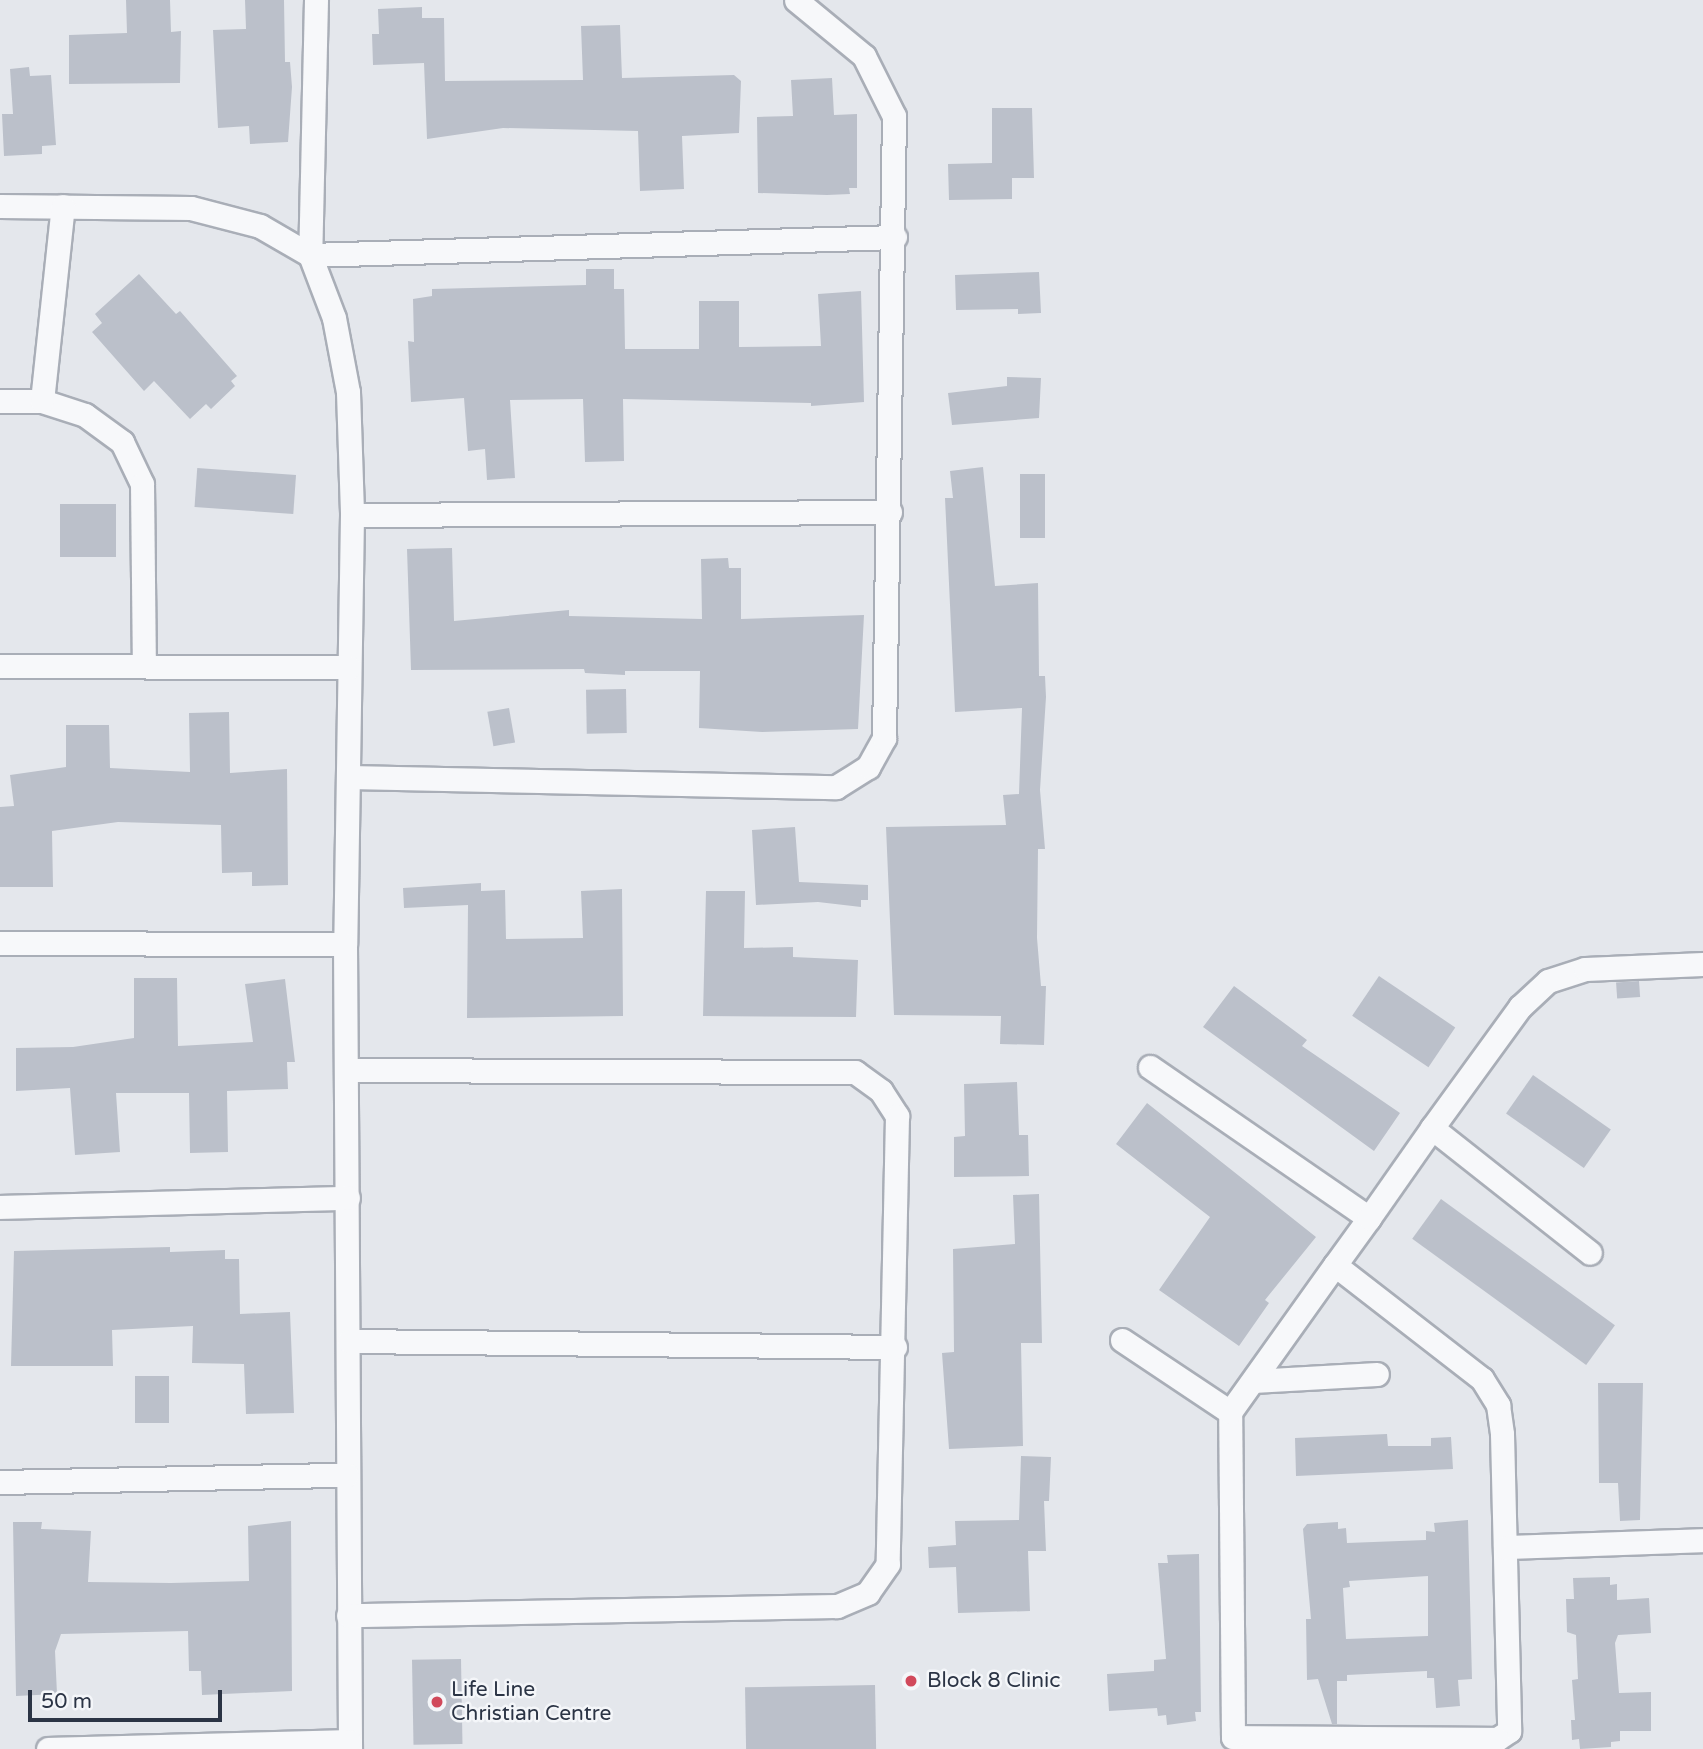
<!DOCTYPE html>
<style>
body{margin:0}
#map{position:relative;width:1703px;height:1749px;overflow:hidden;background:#e4e7ec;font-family:"Varela Round",sans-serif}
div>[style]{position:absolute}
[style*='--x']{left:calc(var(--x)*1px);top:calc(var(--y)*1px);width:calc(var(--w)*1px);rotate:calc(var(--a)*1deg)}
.building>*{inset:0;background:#bbc0ca;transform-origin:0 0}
.roads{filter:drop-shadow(2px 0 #a9aeb7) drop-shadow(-2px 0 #a9aeb7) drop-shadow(0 2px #a9aeb7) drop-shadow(0 -2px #a9aeb7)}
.minor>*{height:23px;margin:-11.5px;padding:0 11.5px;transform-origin:11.5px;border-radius:11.5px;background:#f7f8fa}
.dots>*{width:19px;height:19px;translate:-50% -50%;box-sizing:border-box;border:4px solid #f4f6f9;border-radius:50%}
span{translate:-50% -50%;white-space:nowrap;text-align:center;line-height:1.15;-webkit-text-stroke:5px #f4f6f9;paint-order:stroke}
.poi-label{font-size:21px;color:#2b3445}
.left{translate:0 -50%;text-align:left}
.scale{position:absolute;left:28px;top:1690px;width:194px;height:32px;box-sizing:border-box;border:4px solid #2b3445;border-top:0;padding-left:9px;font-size:21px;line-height:24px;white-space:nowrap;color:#2b3445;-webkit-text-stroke:5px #f4f6f9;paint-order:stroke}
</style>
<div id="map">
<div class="building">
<div style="clip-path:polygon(126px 0,170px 0,171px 32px,181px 31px,180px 83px,69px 84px,69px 35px,127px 33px)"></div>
<div style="clip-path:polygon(245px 0,284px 0,285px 62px,290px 62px,292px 87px,288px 142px,250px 144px,249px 126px,218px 128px,213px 30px,246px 29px)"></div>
<div style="clip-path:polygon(422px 7px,422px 18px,444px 18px,445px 81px,583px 80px,581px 26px,620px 25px,622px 78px,734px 75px,741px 81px,739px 133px,682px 136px,684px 189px,640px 191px,638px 131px,503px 128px,427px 139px,424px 63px,373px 65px,372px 34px,379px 34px,378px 9px)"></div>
<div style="clip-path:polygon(29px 67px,30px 76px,51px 75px,56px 145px,42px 146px,42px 154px,4px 156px,2px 114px,13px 114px,10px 69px)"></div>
<div style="clip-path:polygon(832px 78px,834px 115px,857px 114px,857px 188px,849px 188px,850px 194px,827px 195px,758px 193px,757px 117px,793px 116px,791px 80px)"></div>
<div style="clip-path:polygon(992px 108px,1032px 108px,1034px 178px,1012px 178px,1012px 199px,949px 200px,948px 164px,992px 163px)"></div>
<div style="clip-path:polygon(586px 269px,614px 269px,614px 289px,624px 289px,625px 349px,699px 349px,699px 301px,739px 301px,739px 347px,821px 346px,818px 294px,861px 291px,864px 402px,811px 406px,811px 403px,623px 399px,624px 461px,585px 462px,583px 399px,510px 400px,515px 478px,487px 480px,485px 449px,468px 451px,464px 398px,411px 402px,408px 341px,414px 342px,413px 299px,432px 296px,432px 289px,586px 285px)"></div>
<div style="clip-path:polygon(1039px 272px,1041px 313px,1018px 314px,1018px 309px,956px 310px,955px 275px)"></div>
<div style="clip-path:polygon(139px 274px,176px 314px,180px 311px,237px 376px,231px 381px,235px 386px,211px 409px,206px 404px,190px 419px,154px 381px,144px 391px,92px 332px,102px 323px,95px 314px)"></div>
<div style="clip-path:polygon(1007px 377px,1041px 378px,1039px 418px,952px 425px,948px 393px,1007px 386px)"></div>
<div style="clip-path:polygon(983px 467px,995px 586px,1038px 583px,1039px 676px,1045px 676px,1046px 697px,1040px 790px,1045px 849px,1038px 849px,1037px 938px,1041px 986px,1046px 986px,1044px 1045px,1000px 1044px,1001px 1016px,894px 1015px,886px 827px,1006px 825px,1003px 795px,1019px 794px,1022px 708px,955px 712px,945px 498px,953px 498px,950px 471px)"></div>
<div style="left:1020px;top:474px;width:25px;height:64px"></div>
<div style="left:296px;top:475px;width:39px;height:99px;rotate:94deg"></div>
<div style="left:116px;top:504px;width:53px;height:56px;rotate:90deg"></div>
<div style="clip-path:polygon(452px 548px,454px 621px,569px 610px,569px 616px,702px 619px,701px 559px,728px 558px,729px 568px,741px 568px,741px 619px,864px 615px,858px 729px,762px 732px,699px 728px,700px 671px,625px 671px,625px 675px,585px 673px,584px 669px,411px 670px,407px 549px)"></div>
<div style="left:626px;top:689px;width:44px;height:40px;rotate:89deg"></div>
<div style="left:509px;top:708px;width:35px;height:22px;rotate:80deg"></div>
<div style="clip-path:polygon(229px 712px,230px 773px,287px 769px,288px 885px,252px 886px,252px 872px,222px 873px,221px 825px,118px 822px,52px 831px,53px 887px,0 887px,0 807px,14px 806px,10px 775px,66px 767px,66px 725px,109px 725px,110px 768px,190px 772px,189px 713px)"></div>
<div style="clip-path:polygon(795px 827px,799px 882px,868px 885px,868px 900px,861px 900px,861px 907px,818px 902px,756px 905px,752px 830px)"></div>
<div style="clip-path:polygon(481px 883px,481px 891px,505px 890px,506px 939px,583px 938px,581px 891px,622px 889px,623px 1016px,467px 1018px,468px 905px,404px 908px,403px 888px)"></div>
<div style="clip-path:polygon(706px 891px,745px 891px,744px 948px,793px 947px,793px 957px,858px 960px,856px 1017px,703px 1016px)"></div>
<div style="left:1379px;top:976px;width:92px;height:48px;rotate:34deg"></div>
<div style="clip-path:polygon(134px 978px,177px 978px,178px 1046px,253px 1042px,245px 984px,285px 979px,295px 1062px,287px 1062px,288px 1089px,227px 1091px,228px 1152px,190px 1153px,189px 1093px,116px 1093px,120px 1152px,75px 1155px,70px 1088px,16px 1091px,16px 1048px,73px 1047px,134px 1038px)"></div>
<div style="left:1639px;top:981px;width:16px;height:23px;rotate:86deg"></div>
<div style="clip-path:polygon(1234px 986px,1307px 1040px,1302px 1046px,1400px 1113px,1374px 1151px,1203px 1027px)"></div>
<div style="left:1533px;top:1075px;width:95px;height:47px;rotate:35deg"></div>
<div style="clip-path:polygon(1017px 1082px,1019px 1135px,1028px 1135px,1029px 1176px,954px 1177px,954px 1137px,965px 1136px,964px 1084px)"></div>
<div style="clip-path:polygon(1147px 1103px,1316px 1237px,1265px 1300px,1269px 1303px,1239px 1346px,1159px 1290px,1210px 1217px,1116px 1144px)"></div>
<div style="clip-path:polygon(1039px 1194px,1042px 1343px,1021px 1343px,1023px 1446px,949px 1449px,942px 1353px,954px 1352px,953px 1249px,1015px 1244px,1013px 1195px)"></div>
<div style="left:1441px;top:1199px;width:215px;height:49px;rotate:36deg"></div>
<div style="clip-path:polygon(170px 1247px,170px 1252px,225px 1250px,225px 1259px,239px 1259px,240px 1314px,290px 1312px,294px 1413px,246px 1414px,244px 1364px,192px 1363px,193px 1326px,112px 1330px,113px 1366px,11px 1366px,14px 1251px)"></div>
<div style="left:135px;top:1376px;width:34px;height:47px"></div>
<div style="clip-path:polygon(1598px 1383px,1643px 1383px,1640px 1520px,1620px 1521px,1618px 1483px,1599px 1483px)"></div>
<div style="clip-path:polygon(1387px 1434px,1388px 1446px,1431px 1446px,1431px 1438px,1451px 1437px,1453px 1469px,1296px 1476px,1295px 1438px)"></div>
<div style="clip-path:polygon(1021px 1456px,1051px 1457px,1049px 1501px,1044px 1501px,1046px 1551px,1028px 1551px,1030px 1611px,958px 1613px,956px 1567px,929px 1568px,928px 1547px,956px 1545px,955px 1521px,1019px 1520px)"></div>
<div style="clip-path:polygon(evenodd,1468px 1520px,1472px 1679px,1458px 1680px,1460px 1706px,1436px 1708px,1434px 1678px,1427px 1678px,1427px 1671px,1347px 1675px,1347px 1681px,1337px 1681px,1337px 1724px,1332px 1724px,1318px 1679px,1307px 1680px,1306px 1619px,1311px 1619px,1303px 1529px,1307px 1524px,1338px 1522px,1338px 1529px,1346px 1528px,1347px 1543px,1426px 1540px,1426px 1531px,1435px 1532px,1434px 1523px,1468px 1520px,1428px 1576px,1428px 1636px,1346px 1639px,1343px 1588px,1350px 1587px,1349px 1581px,1428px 1576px)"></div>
<div style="clip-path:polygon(291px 1521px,292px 1691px,202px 1695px,201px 1671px,189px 1671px,188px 1631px,61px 1634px,55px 1651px,57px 1694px,16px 1696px,13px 1522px,42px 1522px,41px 1529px,91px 1531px,88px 1582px,171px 1583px,249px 1581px,248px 1526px)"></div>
<div style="clip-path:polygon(1199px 1554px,1201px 1712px,1195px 1712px,1196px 1721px,1167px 1725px,1166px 1715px,1158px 1716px,1157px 1708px,1109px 1711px,1107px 1674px,1154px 1671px,1154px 1660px,1166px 1659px,1158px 1563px,1168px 1563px,1167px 1555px)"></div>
<div style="clip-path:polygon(1610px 1577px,1610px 1585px,1617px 1584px,1617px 1600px,1649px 1598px,1651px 1633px,1618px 1635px,1615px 1643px,1619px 1693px,1651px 1692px,1651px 1731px,1620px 1731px,1620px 1741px,1611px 1742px,1611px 1747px,1580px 1749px,1579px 1739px,1572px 1740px,1571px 1720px,1575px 1720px,1572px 1680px,1578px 1679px,1576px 1635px,1567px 1632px,1566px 1599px,1574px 1599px,1573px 1578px)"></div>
<div style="left:461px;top:1659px;width:85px;height:49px;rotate:89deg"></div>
<div style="left:875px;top:1685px;width:64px;height:130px;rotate:89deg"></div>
</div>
<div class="roads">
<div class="minor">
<div style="--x:316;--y:0;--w:255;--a:91.3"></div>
<div style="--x:310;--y:255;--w:585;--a:-1.76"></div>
<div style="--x:0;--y:206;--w:191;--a:0.6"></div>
<div style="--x:191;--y:208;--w:71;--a:14.6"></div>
<div style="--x:260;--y:226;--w:58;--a:30.1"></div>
<div style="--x:310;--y:255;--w:67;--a:69.1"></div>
<div style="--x:334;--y:318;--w:75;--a:79.3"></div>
<div style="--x:348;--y:392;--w:123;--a:88.1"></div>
<div style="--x:352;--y:515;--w:429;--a:90.9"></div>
<div style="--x:345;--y:944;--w:805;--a:89.64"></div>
<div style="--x:0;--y:401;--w:42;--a:0"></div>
<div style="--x:42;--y:401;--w:45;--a:18"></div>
<div style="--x:85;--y:415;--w:46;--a:36.1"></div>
<div style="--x:122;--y:442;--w:47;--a:64.5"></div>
<div style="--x:142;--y:484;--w:180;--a:89.4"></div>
<div style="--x:42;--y:401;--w:196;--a:-83.9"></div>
<div style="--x:352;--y:515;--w:538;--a:-0.32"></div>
<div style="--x:0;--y:666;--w:349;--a:0.2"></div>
<div style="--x:349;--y:777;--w:487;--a:1.2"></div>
<div style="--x:836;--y:787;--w:38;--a:-32"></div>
<div style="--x:868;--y:767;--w:33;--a:-61"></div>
<div style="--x:884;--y:738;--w:622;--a:-89.08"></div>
<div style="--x:894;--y:116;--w:67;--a:-116.6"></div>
<div style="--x:864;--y:56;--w:88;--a:-140.5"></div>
<div style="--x:0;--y:943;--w:345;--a:0.2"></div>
<div style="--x:1150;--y:1067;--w:266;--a:34.6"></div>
<div style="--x:346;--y:1070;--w:509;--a:0.23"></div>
<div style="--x:855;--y:1072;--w:32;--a:36"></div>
<div style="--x:881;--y:1091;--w:30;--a:57"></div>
<div style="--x:897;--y:1116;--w:448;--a:91.2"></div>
<div style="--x:888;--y:1564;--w:35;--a:125"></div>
<div style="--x:868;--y:1593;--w:34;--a:157"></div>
<div style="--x:837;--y:1606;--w:489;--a:178.9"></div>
<div style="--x:1432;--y:1128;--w:201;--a:38.3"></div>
<div style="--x:0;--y:1207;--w:348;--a:-1.5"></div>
<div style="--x:1335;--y:1265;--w:186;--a:37.8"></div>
<div style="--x:1482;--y:1379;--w:31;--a:58"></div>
<div style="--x:1498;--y:1405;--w:29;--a:82"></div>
<div style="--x:1502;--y:1434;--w:297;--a:88.6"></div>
<div style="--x:1509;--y:1731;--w:14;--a:146"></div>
<div style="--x:1497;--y:1739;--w:264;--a:-179.6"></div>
<div style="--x:1233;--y:1737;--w:325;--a:-90.5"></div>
<div style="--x:1230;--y:1412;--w:181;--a:-54.5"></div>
<div style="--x:1335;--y:1265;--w:58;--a:-54.1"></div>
<div style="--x:1369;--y:1218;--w:110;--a:-55"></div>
<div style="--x:1432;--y:1128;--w:150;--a:-54"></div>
<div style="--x:1520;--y:1007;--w:38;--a:-43"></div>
<div style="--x:1548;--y:981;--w:39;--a:-18"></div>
<div style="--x:1585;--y:969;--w:118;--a:-2.4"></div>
<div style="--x:1122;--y:1340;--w:130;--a:33.7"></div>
<div style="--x:349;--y:1341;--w:546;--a:0.63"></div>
<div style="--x:1253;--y:1381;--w:124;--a:-3.2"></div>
<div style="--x:0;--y:1482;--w:347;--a:-1.2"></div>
<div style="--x:1505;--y:1547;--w:198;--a:-2"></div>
<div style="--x:48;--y:1749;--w:301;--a:-1.5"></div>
</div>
</div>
<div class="dots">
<div style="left:911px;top:1681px;background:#d1495b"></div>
<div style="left:437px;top:1702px;background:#d1495b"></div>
</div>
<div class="poi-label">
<span class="left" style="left:927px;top:1681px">Block 8 Clinic</span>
<span class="left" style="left:451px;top:1702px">Life Line<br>Christian Centre</span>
</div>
<div class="scale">50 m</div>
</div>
